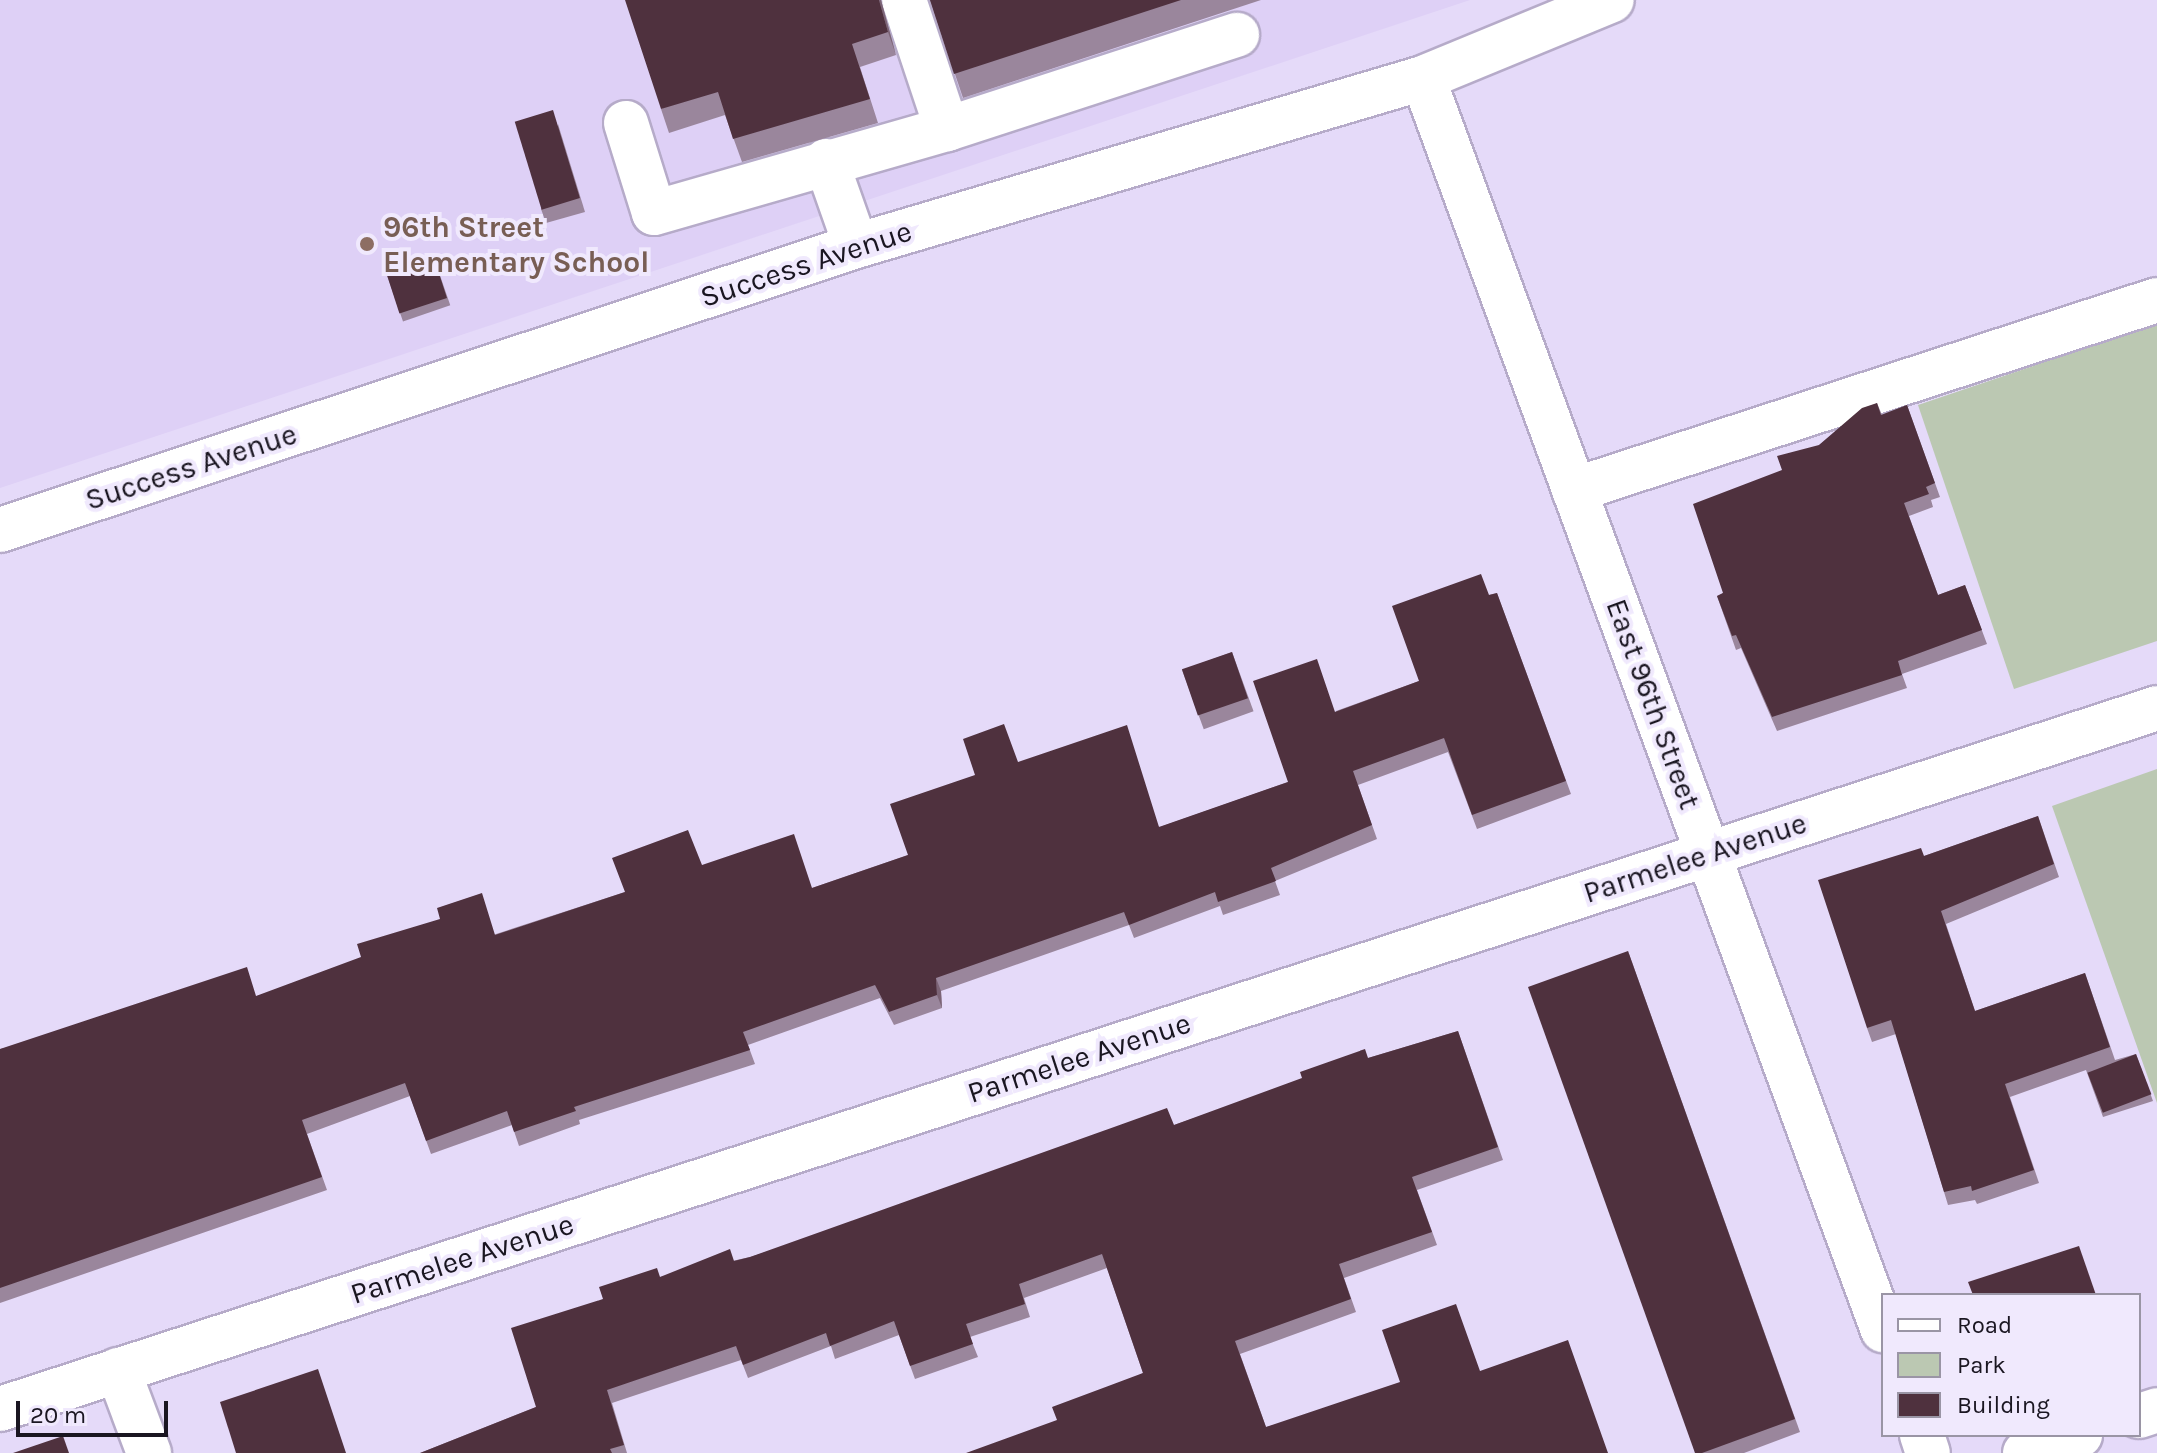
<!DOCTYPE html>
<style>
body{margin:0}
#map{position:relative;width:2157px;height:1453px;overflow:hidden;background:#e5daf9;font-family:Karla,sans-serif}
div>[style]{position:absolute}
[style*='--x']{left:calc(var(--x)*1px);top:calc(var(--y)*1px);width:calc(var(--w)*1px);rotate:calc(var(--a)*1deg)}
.built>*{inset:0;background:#ded0f6}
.green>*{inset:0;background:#bbc8b2}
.roads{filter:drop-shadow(2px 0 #b6abc9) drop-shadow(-2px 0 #b6abc9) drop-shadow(0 2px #b6abc9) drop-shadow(0 -2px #b6abc9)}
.minor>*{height:44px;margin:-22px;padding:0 22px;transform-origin:22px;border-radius:22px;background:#fff}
.wall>*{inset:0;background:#9a869c;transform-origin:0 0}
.shaded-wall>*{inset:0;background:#7c6476}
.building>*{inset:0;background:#4f313e;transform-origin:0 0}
.dots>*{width:22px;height:22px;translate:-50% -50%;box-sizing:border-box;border:4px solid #f0e9fd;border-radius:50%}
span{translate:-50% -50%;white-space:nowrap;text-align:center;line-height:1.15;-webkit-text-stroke:8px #f0e9fd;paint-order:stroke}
.education-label{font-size:30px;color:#785e54;font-weight:700}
.left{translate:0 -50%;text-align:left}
.street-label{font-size:30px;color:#1a1621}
.legend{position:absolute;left:1881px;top:1293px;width:260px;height:144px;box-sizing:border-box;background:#f0e9fd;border:2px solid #9a95a5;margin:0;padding:10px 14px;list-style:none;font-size:24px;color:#1a1621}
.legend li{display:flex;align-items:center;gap:16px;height:40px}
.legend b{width:40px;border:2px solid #9a95a5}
.scale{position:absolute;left:16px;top:1401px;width:152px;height:36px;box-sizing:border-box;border:4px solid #1a1621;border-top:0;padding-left:10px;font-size:24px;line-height:28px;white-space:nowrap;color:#1a1621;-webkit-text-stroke:6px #f0e9fd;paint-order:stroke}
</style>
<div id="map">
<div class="built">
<div style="clip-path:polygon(0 0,1470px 0,0 488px)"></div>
</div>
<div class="green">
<div style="clip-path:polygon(2157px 324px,2157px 641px,2014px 689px,1918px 405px)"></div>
<div style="clip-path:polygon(2157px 769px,2157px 1103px,2052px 806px)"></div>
</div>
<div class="roads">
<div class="minor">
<div style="--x:904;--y:0;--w:136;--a:71.6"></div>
<div style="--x:1423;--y:78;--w:1334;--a:69.83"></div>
<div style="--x:626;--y:123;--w:94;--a:72.7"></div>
<div style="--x:654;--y:213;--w:305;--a:-16"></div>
<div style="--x:947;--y:129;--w:305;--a:-18"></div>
<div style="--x:826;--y:161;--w:90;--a:70.6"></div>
<div style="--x:1574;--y:490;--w:613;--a:-18.05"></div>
<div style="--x:0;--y:530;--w:902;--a:-18.35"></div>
<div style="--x:856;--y:246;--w:591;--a:-16.5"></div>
<div style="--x:1423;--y:78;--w:204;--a:-22.4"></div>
<div style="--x:118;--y:1370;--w:89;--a:69.5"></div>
<div style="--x:0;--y:1409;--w:2268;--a:-18"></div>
<div style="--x:2139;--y:1416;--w:19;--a:-18"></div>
<div style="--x:1922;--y:1435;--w:19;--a:72"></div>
<div style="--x:2025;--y:1453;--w:58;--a:-18.1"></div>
</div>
</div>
<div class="wall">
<div style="clip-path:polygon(881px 0,896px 55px,860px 67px,878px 123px,742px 162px,725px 115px,669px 133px,661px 109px)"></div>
<div style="clip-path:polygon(930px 0,1261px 0,963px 98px)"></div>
<div style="clip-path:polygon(558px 124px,585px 212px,546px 223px,541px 209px)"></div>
<div style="left:434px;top:258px;width:50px;height:50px;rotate:71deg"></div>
<div style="clip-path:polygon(1877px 403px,1882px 415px,1907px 405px,1940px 497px,1931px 500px,1933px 507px,1909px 516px,1938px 595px,1965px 585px,1987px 644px,1902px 674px,1907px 688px,1777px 731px,1741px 648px,1736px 650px,1717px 596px,1723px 593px,1819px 445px)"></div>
<div style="clip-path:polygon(1497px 593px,1571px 794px,1477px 829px,1448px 752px,1358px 785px,1377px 839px,1275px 881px,1280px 895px,1223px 915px,1220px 906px,1134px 938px,1129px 925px,941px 991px,942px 1008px,894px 1025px,880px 998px,748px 1045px,755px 1064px,579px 1120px,580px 1124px,519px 1146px,512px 1125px,431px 1154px,410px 1096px,307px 1134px,327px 1190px,0 1303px,0 1049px,257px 996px,496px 934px,625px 892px,702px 865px,812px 888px,908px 855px,1018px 762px,1160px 827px,1288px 782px,1336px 711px,1419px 681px,1489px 595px)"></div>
<div style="left:1232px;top:652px;width:63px;height:53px;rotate:70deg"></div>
<div style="clip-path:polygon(2038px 816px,2059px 877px,1946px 924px,1975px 1011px,2085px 973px,2115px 1060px,2136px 1054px,2153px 1101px,2103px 1117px,2086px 1070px,2010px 1097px,2039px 1183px,1977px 1204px,1975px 1200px,1948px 1205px,1896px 1034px,1872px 1042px,1867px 1028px,1924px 856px)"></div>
<div style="clip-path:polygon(1628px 951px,1800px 1432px,1744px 1453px,1695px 1453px)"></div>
<div style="clip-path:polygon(1458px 1031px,1503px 1160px,1417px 1190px,1437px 1245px,1344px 1278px,1356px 1312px,1240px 1354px,1266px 1427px,1480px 1371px,1608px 1453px,1057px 1420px,1143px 1373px,1107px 1268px,1024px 1298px,1030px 1317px,970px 1337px,978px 1357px,915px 1379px,899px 1335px,835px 1359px,831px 1346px,748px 1378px,741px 1360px,612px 1403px,627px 1453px,420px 1453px,536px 1407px,603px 1299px,660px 1277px,750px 1257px,1174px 1125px,1368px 1058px)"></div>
</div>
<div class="shaded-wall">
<div style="clip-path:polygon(879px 0,881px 0,896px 55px,888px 32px)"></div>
<div style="clip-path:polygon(936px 978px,941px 991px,942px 1008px,937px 995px)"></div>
</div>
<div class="building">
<div style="clip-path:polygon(625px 0,879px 0,888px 32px,852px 44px,870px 99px,733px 139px,718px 92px,661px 109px)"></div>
<div style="clip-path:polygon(930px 0,1181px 0,954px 74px)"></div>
<div style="left:553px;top:110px;width:92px;height:40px;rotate:73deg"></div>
<div style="left:434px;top:258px;width:42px;height:50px;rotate:72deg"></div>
<div style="clip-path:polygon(1877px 403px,1881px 415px,1907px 405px,1935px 483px,1926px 487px,1929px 494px,1904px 503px,1938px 595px,1965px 585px,1982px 630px,1898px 661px,1902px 675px,1772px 717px,1736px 635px,1732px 636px,1717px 596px,1723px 593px,1693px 504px,1782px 470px,1777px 456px,1819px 445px,1862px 408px)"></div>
<div style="clip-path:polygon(1481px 574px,1489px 595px,1497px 593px,1566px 781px,1472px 815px,1444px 738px,1353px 771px,1372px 825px,1271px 868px,1276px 881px,1218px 902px,1215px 892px,1129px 925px,1124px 912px,936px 978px,937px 995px,889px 1012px,875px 985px,743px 1032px,750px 1050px,574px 1107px,576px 1111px,514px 1132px,507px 1111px,426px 1141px,405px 1083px,302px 1120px,322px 1177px,0 1288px,0 1049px,247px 967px,256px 996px,361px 957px,357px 944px,440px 919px,437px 908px,482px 893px,495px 935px,625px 892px,612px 858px,688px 830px,702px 865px,794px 834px,812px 888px,908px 855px,890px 804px,975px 775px,963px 739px,1004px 724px,1018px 762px,1127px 725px,1159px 827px,1288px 782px,1253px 681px,1317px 659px,1335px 712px,1419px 681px,1392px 606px)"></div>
<div style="left:1232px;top:652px;width:49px;height:53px;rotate:71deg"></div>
<div style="clip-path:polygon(2038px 816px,2054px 864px,1941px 911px,1975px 1011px,2085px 973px,2110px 1047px,2005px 1084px,2034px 1170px,1972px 1191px,1971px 1186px,1944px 1192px,1891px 1020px,1867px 1028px,1818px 880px,1921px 848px,1924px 856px)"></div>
<div style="clip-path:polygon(1628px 951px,1795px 1419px,1702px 1453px,1695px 1453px,1528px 987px)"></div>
<div style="clip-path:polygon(1458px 1031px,1498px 1147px,1412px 1177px,1432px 1232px,1339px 1264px,1351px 1299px,1235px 1341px,1266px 1427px,1400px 1382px,1382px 1330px,1456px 1304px,1480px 1371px,1568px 1340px,1608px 1453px,966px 1453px,1057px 1420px,1052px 1407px,1143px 1373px,1102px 1254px,1019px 1284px,1025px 1304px,966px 1324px,973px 1344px,910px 1366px,894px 1321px,830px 1346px,826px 1333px,743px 1365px,736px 1346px,607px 1390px,624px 1445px,610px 1449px,612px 1453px,420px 1453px,536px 1407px,511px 1328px,603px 1299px,599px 1287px,657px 1268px,660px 1277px,730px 1249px,734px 1261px,750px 1257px,1167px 1108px,1174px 1125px,1302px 1078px,1300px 1072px,1365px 1049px,1368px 1058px)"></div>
<div style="left:2136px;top:1054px;width:43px;height:52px;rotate:69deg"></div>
<div style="clip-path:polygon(2079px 1246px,2096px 1295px,1973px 1295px,1968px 1282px)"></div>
<div style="clip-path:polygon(318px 1369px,346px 1453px,236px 1453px,220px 1402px)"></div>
<div style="clip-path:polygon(63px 1436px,69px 1453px,13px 1453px)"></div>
</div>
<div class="dots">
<div style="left:367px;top:244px;background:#8d6e63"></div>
</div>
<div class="education-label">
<span class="left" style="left:383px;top:244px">96th Street<br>Elementary School</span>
</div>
<div class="street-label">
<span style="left:806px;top:264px;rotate:-18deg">Success Avenue</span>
<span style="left:191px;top:467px;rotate:-18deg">Success Avenue</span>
<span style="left:1653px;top:704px;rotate:70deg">East 96th Street</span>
<span style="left:1695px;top:858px;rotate:-18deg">Parmelee Avenue</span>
<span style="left:1079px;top:1058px;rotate:-18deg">Parmelee Avenue</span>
<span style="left:462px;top:1259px;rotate:-18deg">Parmelee Avenue</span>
</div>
<ul class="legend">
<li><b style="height:10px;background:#fff"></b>Road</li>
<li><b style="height:22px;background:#bbc8b2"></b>Park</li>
<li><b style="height:22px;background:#4f313e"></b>Building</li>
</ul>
<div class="scale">20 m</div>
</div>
